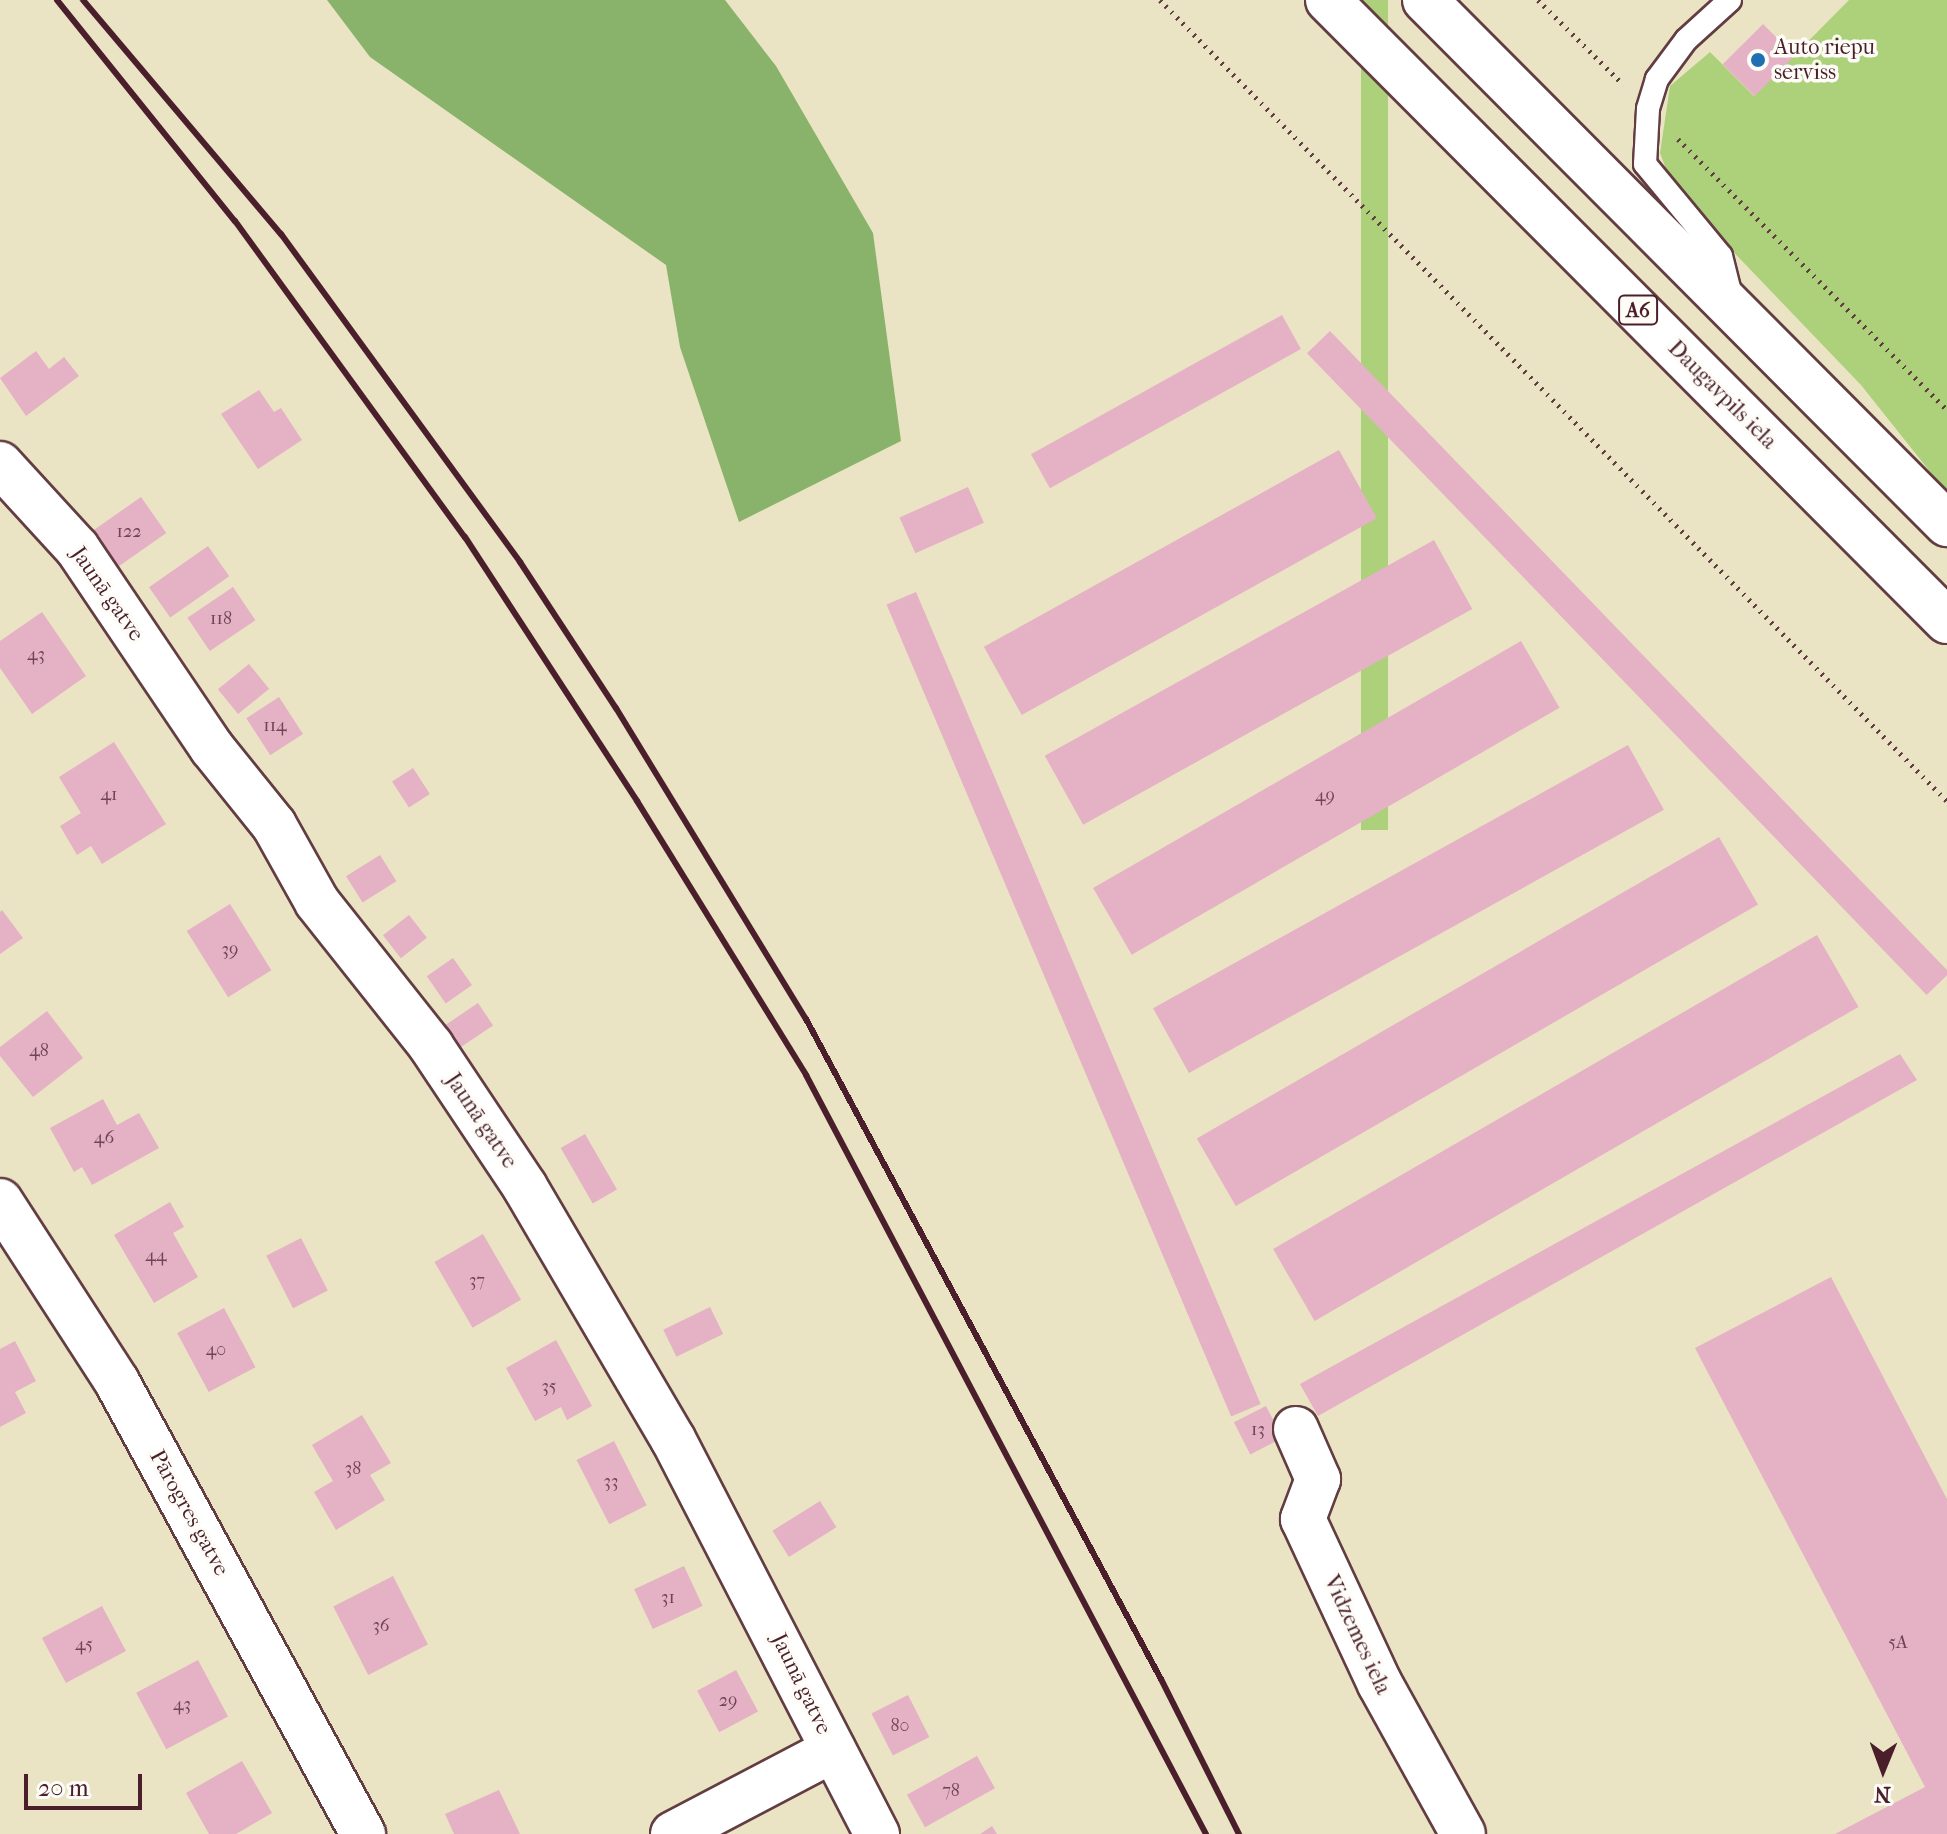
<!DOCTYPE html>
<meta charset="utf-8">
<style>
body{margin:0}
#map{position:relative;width:1947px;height:1834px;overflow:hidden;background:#ebe4c4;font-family:"IM FELL French Canon",serif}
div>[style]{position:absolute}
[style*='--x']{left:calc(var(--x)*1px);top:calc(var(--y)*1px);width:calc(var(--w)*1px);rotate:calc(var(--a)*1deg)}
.green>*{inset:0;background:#acd17a;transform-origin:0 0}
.forest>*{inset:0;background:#89b36a}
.building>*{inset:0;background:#e4b1c5;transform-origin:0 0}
.path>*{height:5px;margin-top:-2.5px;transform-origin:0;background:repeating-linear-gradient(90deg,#623d42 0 2px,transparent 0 8px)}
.roads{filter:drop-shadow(2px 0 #623d42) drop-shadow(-2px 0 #623d42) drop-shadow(0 2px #623d42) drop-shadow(0 -2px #623d42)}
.lane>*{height:22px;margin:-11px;padding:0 11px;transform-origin:11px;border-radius:11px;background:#fff}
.street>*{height:44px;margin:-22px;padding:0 22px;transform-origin:22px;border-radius:22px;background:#fff}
.highway>*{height:44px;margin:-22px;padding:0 22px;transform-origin:22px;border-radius:22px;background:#fff}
.rail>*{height:6px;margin:-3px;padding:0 3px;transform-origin:3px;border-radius:3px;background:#4a1f2b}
.dots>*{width:22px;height:22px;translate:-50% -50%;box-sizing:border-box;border:4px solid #fdfcf7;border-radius:50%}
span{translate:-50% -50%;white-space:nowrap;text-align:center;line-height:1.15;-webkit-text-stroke:7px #fdfcf7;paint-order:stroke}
.number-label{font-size:18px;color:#704452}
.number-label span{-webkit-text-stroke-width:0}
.shield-label span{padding:2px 6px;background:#fdfcf7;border:2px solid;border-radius:6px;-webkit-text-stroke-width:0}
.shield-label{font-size:20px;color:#4a1f2b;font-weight:700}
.poi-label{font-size:22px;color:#4a1f2b}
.left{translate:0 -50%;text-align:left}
.street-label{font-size:22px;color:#4a1f2b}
.north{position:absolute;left:1843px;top:1730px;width:80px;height:80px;-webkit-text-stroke:6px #fdfcf7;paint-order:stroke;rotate:181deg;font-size:22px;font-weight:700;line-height:32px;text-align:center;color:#4a1f2b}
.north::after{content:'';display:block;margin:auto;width:28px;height:36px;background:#4a1f2b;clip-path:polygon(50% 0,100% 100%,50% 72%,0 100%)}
.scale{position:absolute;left:24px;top:1774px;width:118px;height:36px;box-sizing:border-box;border:4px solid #4a1f2b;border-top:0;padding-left:10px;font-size:24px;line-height:28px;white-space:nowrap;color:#4a1f2b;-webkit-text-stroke:6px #fdfcf7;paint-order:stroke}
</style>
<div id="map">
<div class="green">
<div style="left:1361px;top:0;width:27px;height:830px"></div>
<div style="clip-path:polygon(1849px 0,1947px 0,1947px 493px,1861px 385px,1674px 190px,1660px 153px,1670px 86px,1710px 52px,1754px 96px)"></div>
</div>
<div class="forest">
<div style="clip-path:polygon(327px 0,725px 0,776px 66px,873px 233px,901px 441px,739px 522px,680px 347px,666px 265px,370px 57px)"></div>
</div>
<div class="building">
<div style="left:1763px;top:24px;width:45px;height:57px;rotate:45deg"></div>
<div style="left:1282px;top:315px;width:39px;height:287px;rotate:61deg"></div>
<div style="left:1330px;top:331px;width:892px;height:32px;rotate:46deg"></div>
<div style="clip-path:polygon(36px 351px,49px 369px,64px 357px,79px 376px,26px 416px,0 378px)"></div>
<div style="clip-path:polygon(259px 390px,274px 412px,281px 408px,302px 440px,258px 469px,221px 414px)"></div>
<div style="left:1339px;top:450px;width:78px;height:406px;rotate:61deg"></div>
<div style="left:968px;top:487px;width:39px;height:75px;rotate:66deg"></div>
<div style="left:141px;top:497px;width:44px;height:60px;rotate:55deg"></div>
<div style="left:1434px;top:540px;width:79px;height:445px;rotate:61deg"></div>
<div style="left:208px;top:546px;width:37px;height:72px;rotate:55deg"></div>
<div style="left:233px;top:587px;width:40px;height:55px;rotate:56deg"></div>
<div style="left:916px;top:592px;width:882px;height:32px;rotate:67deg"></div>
<div style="clip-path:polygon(42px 612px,86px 676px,32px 714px,0 668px,0 641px)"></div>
<div style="left:1521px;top:641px;width:77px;height:494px;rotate:60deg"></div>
<div style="left:249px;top:664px;width:32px;height:40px;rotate:51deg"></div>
<div style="left:279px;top:697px;width:44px;height:39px;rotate:57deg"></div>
<div style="clip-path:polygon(114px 742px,166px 824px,102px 864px,91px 846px,77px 855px,60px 826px,81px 813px,59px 777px)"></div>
<div style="left:1628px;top:745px;width:74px;height:543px;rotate:61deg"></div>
<div style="left:413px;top:768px;width:31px;height:25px;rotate:57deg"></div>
<div style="left:1719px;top:837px;width:78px;height:603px;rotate:60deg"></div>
<div style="left:380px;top:855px;width:31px;height:40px;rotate:58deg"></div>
<div style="left:230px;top:904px;width:78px;height:51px;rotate:58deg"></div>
<div style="clip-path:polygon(2px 910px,23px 938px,0 954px,0 912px)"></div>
<div style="left:409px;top:915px;width:29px;height:33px;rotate:52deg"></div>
<div style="left:1817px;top:935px;width:83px;height:628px;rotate:60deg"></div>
<div style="left:453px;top:958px;width:33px;height:32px;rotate:55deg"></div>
<div style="left:478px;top:1003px;width:27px;height:41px;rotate:56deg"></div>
<div style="clip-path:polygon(47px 1011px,83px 1058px,33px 1097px,0 1056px,0 1047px)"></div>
<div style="clip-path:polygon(1900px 1054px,1917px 1080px,1318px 1416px,1300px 1384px)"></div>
<div style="clip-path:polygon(103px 1099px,117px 1125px,139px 1113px,159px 1148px,92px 1185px,82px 1167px,74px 1172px,50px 1128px)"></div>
<div style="left:585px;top:1134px;width:64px;height:28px;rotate:60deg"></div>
<div style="clip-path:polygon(170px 1202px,184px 1227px,173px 1233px,198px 1277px,154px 1303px,114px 1235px)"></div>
<div style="left:483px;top:1234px;width:76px;height:56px;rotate:60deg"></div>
<div style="left:301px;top:1238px;width:59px;height:39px;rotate:63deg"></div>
<div style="clip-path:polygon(1831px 1277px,1947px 1499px,1947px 1834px,1835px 1834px,1925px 1787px,1695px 1348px)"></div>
<div style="left:710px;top:1307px;width:30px;height:52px;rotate:64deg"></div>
<div style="left:224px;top:1308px;width:67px;height:53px;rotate:62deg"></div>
<div style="clip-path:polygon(556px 1340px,592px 1406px,567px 1420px,561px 1407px,535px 1421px,506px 1368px)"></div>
<div style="clip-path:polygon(15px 1341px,36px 1381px,15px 1392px,26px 1413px,0 1427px,0 1349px)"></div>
<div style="left:1266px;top:1406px;width:36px;height:36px;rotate:63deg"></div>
<div style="clip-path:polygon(362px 1415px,391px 1463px,370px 1475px,385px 1500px,336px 1530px,314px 1492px,333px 1481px,312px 1445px)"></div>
<div style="left:614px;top:1441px;width:72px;height:42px;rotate:63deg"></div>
<div style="left:820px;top:1501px;width:31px;height:56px;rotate:58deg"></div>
<div style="left:684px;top:1566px;width:44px;height:55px;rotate:65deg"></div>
<div style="left:393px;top:1576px;width:77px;height:67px;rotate:63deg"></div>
<div style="left:102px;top:1606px;width:51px;height:68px;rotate:62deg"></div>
<div style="left:198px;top:1660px;width:64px;height:70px;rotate:62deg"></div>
<div style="left:736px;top:1670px;width:47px;height:44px;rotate:62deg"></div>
<div style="left:908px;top:1695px;width:47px;height:41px;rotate:63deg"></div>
<div style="left:977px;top:1756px;width:37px;height:80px;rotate:61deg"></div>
<div style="clip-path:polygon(242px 1761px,272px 1813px,236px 1834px,209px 1834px,186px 1793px)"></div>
<div style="clip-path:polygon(499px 1790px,520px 1834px,454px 1834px,445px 1814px)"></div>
<div style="clip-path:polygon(992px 1826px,997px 1834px,980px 1834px)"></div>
</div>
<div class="path">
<div style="--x:1160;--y:0;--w:1123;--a:45.51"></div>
<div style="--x:1538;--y:0;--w:120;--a:44.7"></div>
<div style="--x:1678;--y:139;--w:382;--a:45.2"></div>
</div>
<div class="roads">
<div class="lane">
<div style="--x:1730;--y:0;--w:59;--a:137.7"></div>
<div style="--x:1686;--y:40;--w:49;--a:126.6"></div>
<div style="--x:1657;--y:79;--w:31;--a:107"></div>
<div style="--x:1648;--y:109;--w:55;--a:93.1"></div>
<div style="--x:1645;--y:164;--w:119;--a:50.4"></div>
<div style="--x:1721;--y:256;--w:41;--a:76"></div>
</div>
<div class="street">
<div style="--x:0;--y:464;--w:114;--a:47.5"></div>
<div style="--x:77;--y:548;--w:241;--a:56"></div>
<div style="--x:212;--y:748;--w:99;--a:51.2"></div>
<div style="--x:274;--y:825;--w:88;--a:60.8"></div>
<div style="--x:317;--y:902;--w:184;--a:51.6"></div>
<div style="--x:431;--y:1046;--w:169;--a:56.3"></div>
<div style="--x:525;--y:1187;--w:292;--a:59.6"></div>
<div style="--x:673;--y:1439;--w:445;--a:62.7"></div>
<div style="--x:0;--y:1201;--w:216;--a:57.1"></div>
<div style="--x:117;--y:1382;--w:515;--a:61.44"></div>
<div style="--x:1296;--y:1429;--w:55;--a:66.3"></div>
<div style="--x:1318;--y:1479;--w:43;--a:110.6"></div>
<div style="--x:1303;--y:1519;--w:182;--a:65"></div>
<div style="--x:1380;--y:1684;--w:171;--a:61"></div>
<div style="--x:673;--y:1834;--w:181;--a:-27.7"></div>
</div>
<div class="highway">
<div style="--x:1328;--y:0;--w:877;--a:45.09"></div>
<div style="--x:1425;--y:0;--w:740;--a:45.11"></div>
</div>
</div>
<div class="rail">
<div style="--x:57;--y:0;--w:284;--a:51.2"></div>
<div style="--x:235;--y:221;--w:391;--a:54"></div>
<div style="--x:465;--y:537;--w:315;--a:56.9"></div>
<div style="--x:637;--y:801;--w:322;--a:58.3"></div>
<div style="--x:806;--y:1075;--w:858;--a:62.21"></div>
<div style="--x:83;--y:0;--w:307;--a:49.8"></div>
<div style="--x:281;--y:234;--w:406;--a:53.9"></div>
<div style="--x:520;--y:562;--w:175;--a:56.7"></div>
<div style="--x:616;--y:708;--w:364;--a:58.6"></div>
<div style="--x:806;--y:1019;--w:749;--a:61.73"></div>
<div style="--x:1161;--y:1679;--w:174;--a:63.3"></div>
</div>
<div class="dots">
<div style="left:1758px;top:60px;background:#1f6fb2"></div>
</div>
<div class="number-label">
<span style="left:129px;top:532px">122</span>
<span style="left:221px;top:619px">118</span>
<span style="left:36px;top:655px">43</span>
<span style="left:275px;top:726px">114</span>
<span style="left:109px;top:795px">41</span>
<span style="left:1325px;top:796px">49</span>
<span style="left:230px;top:950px">39</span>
<span style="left:39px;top:1051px">48</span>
<span style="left:104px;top:1138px">46</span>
<span style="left:156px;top:1256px">44</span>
<span style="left:477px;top:1281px">37</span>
<span style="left:216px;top:1350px">40</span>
<span style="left:549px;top:1387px">35</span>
<span style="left:1258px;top:1430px">13</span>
<span style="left:353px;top:1469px">38</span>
<span style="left:611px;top:1482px">33</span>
<span style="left:668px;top:1598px">31</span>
<span style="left:381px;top:1626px">36</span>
<span style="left:1898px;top:1643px">5A</span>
<span style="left:84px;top:1645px">45</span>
<span style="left:728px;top:1701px">29</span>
<span style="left:182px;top:1705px">43</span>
<span style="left:900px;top:1726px">80</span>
<span style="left:951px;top:1791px">78</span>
</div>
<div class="shield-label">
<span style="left:1638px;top:310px">A6</span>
</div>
<div class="poi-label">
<span class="left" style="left:1774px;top:60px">Auto riepu<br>serviss</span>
</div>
<div class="street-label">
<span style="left:1722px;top:395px;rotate:45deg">Daugavpils iela</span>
<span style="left:107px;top:594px;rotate:55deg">Jaunā gatve</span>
<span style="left:481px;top:1121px;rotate:56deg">Jaunā gatve</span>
<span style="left:189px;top:1513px;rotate:61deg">Pārogres gatve</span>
<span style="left:1357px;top:1635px;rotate:65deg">Vidzemes iela</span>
<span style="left:801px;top:1684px;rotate:64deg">Jaunā gatve</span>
</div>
<div class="north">N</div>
<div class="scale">20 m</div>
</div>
